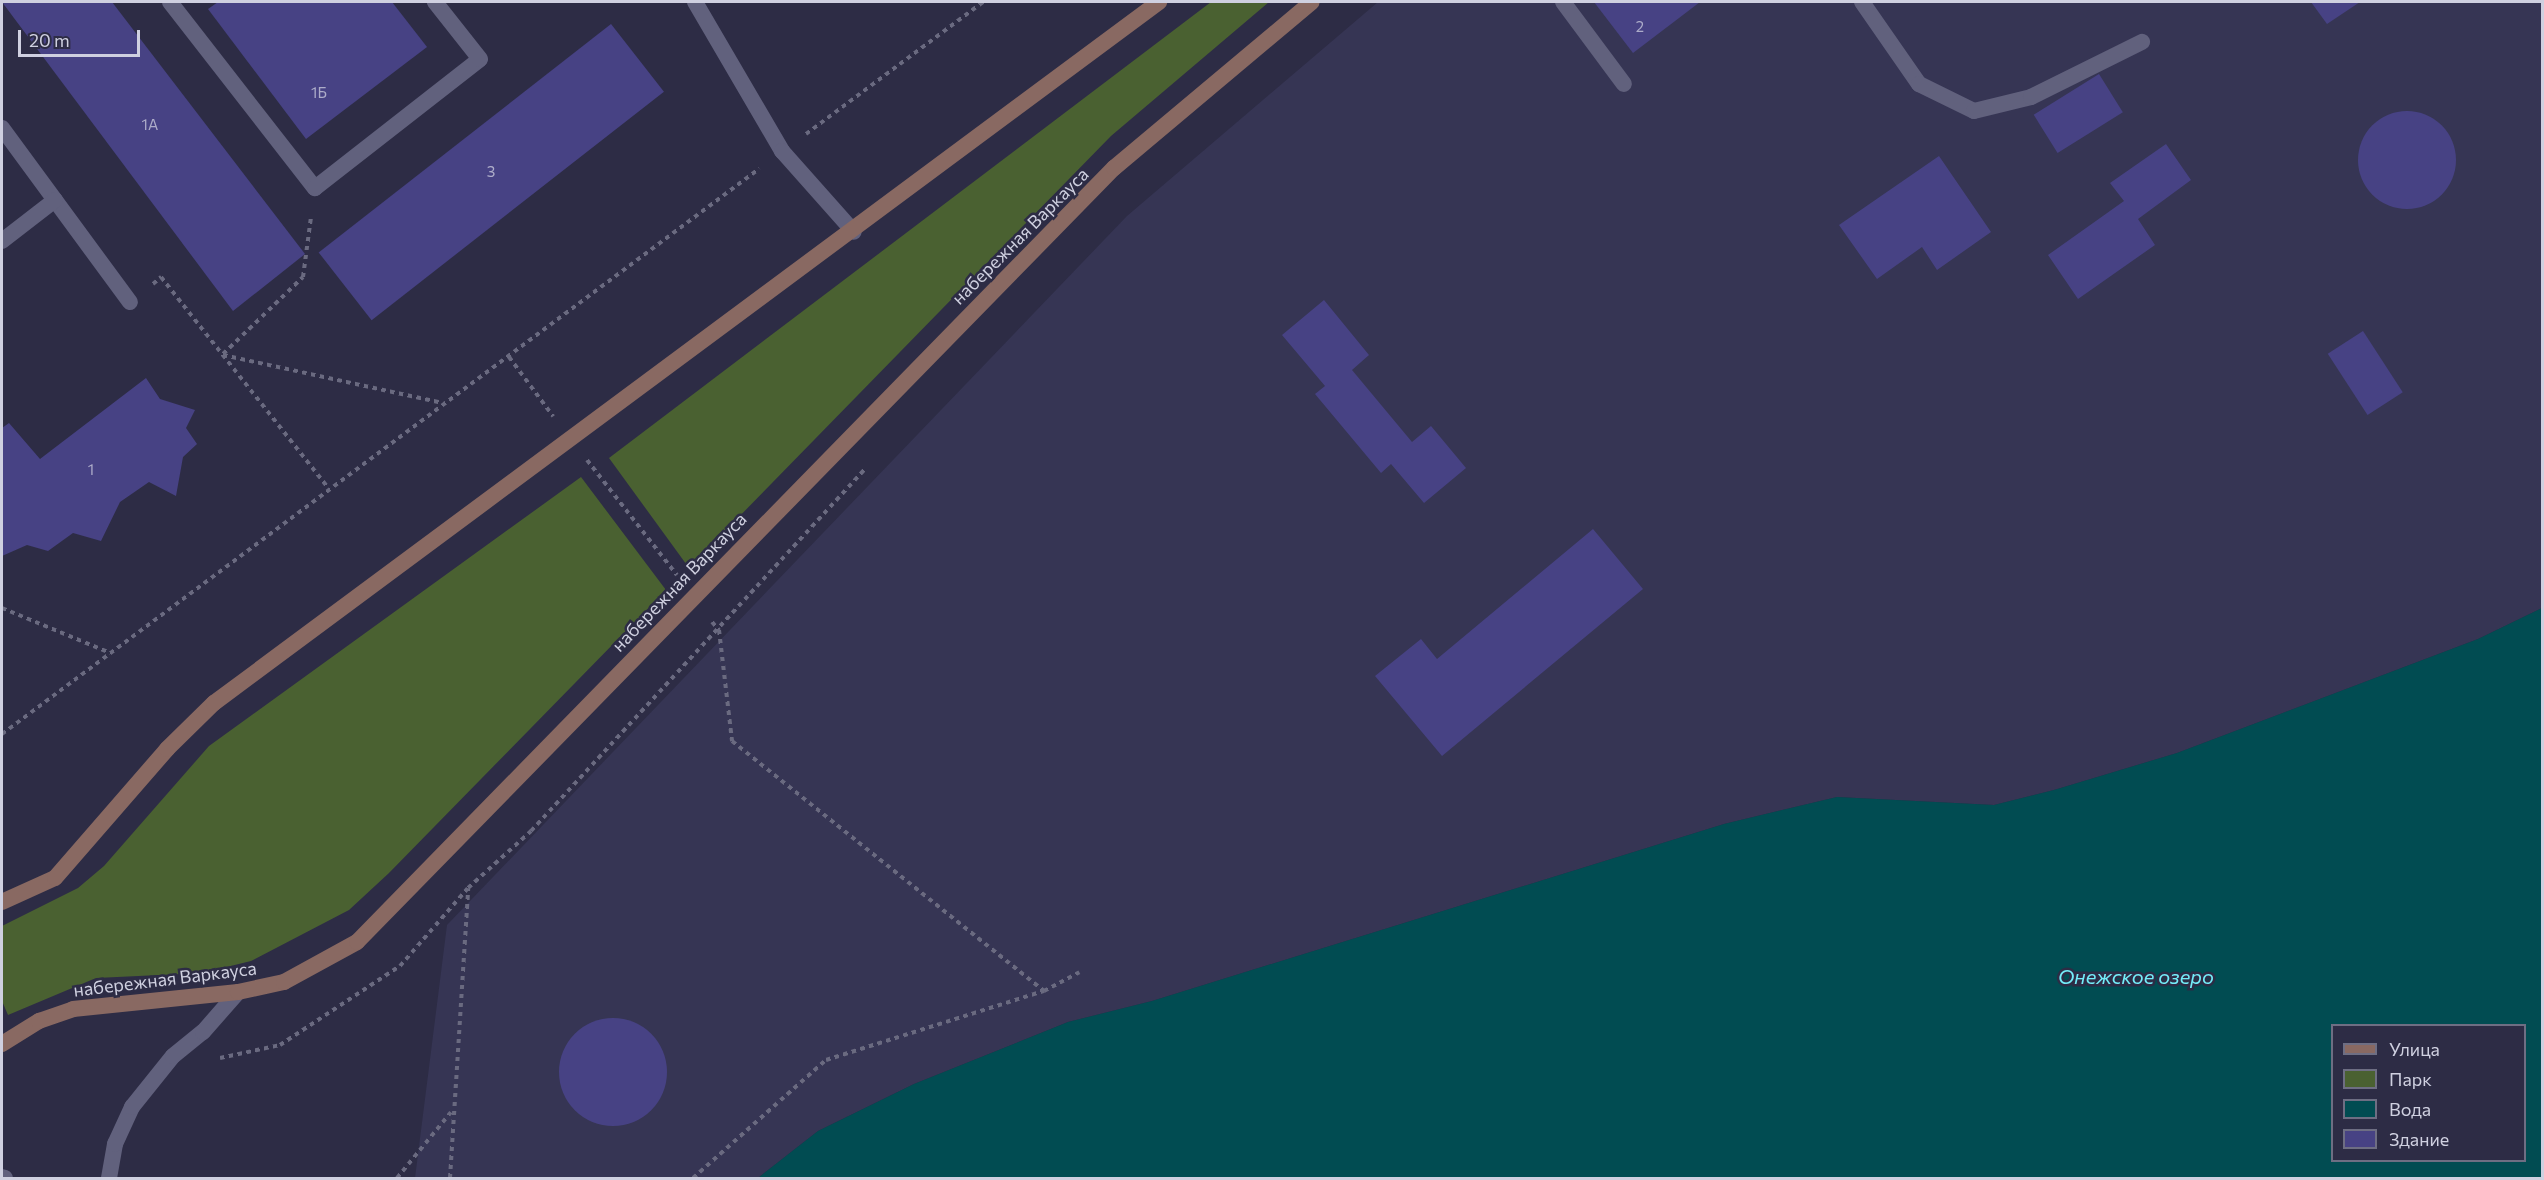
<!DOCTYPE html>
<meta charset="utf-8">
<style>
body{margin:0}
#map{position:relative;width:2544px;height:1180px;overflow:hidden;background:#2d2c45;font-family:Commissioner,sans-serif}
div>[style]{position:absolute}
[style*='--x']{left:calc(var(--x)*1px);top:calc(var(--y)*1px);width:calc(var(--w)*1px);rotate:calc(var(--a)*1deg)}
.built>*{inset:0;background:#363554}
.green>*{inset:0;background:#4a6131}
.water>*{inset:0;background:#014c52}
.building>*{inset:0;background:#474284;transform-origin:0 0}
.round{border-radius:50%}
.path>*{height:4px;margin-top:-2px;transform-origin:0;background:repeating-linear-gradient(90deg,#6a6a80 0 4.5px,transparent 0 9px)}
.service>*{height:16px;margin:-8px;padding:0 8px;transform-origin:8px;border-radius:8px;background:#61617d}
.secondary>*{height:16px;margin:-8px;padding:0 8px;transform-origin:8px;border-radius:8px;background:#896962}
span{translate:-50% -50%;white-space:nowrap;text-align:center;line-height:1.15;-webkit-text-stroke:5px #2d2c45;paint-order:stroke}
.number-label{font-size:15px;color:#adacc9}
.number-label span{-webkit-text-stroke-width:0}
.street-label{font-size:18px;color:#cfd0e0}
.water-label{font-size:20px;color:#73edf9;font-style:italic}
.frame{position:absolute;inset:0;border:3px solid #cfd0e0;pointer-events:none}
.legend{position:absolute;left:2331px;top:1024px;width:195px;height:138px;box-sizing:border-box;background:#2d2c45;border:2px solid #6e6e83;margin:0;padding:8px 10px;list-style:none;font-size:18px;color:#cfd0e0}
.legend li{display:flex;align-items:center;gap:12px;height:30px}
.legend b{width:30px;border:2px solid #6e6e83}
.scale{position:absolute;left:18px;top:30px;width:122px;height:27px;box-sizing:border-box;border:3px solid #cfd0e0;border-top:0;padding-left:8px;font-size:18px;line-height:21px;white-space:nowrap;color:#cfd0e0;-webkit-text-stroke:4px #2d2c45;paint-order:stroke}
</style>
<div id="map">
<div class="built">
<div style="clip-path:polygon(1378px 2px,2542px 2px,2542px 608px,2478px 639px,2177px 753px,2054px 790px,1994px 805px,1837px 797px,1724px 824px,1152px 1001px,1068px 1022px,914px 1084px,818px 1131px,758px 1178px,415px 1178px,447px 925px,1127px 216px)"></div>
</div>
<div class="green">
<div style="clip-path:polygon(1211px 2px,1269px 2px,1111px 136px,689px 568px,609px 458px)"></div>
<div style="clip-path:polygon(581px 477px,666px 590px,389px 873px,349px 910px,251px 961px,202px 973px,96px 978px,8px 1015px,2px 1001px,2px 926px,78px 888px,104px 866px,209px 746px)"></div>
</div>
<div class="water">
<div style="clip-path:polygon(evenodd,2542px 608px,2542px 1178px,758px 1178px,818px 1131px,914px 1084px,1068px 1022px,1152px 1001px,1724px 824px,1837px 797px,1994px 805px,2054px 790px,2177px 753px,2478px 639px,2542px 608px,2332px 1026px,2524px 1026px,2524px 1160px,2332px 1160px,2332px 1026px)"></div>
</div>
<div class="building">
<div style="clip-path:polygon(2px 2px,112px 2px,305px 254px,233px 311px)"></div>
<div style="clip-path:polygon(218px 2px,392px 2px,427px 47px,306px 139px,208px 9px)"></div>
<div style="clip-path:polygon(1594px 2px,1700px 2px,1633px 53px)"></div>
<div style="clip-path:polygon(2311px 2px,2360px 2px,2327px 24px)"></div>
<div style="left:611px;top:24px;width:86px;height:371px;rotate:52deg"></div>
<div style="left:2099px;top:74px;width:45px;height:77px;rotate:58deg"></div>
<div class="round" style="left:2358px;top:111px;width:98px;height:98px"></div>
<div style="clip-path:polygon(2166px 144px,2191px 180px,2138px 219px,2155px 245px,2078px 299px,2048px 255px,2124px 201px,2110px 183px)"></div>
<div style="clip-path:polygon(1939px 156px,1991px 232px,1937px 270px,1922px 247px,1877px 279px,1839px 225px)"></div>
<div style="clip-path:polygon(1324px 300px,1369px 355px,1352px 370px,1412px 442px,1431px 426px,1466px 468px,1424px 503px,1391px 464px,1381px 473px,1315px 394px,1325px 386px,1282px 335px)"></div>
<div style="left:2363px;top:331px;width:73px;height:42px;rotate:57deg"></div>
<div style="clip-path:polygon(146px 378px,160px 399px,195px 410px,186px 428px,197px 444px,183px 457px,176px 496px,149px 482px,120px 502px,101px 541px,73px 533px,48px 551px,27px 545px,2px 556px,2px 428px,9px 423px,40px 459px)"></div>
<div style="clip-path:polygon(1593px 529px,1643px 589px,1442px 756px,1375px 676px,1421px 639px,1437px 659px)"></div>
<div class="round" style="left:559px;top:1018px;width:108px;height:108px"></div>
</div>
<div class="path">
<div style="--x:806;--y:134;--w:221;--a:-36.7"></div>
<div style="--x:153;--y:284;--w:11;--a:-41"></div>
<div style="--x:161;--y:277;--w:270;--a:51.6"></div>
<div style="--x:223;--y:354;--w:111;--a:-43.9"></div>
<div style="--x:303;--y:277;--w:61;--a:-82.4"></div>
<div style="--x:223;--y:355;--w:225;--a:12.3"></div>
<div style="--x:509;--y:357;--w:74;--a:53.3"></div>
<div style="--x:587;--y:460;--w:146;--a:52"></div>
<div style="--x:2;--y:608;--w:117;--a:22.6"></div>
<div style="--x:712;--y:622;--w:11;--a:49"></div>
<div style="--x:719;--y:630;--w:112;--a:83.3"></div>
<div style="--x:732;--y:741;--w:400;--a:38.7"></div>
<div style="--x:2;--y:734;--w:945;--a:-36.74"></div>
<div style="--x:220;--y:1058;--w:61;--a:-12.2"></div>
<div style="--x:280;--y:1045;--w:144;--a:-33.4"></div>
<div style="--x:400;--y:966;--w:103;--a:-48.9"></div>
<div style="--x:468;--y:888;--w:85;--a:-42.1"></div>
<div style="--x:531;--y:831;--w:493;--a:-47.3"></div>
<div style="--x:397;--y:1178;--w:85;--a:-50.7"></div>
<div style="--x:450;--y:1178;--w:290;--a:-86.4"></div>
<div style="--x:693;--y:1178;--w:178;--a:-41.6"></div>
<div style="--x:826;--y:1060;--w:229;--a:-17.6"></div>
<div style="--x:1044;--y:991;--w:40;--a:-28"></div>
</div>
<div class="service">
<div style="--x:170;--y:2;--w:236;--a:52.1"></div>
<div style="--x:315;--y:188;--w:209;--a:-38"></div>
<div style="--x:480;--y:59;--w:73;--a:-128.3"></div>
<div style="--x:695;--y:2;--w:173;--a:59.7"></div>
<div style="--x:782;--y:151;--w:108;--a:48.4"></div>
<div style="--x:1563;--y:2;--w:102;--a:53.4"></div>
<div style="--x:1862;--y:2;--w:100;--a:55.2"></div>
<div style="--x:1919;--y:84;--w:61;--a:26.1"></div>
<div style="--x:1974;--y:111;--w:59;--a:-13.8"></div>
<div style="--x:2031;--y:97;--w:124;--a:-26.4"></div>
<div style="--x:2;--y:128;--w:216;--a:53.7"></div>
<div style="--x:2;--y:241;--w:67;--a:-37.7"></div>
<div style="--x:2;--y:1177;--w:3;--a:18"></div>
<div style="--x:109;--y:1178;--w:35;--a:-80"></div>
<div style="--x:115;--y:1144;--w:41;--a:-65.3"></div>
<div style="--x:132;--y:1107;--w:65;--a:-51.2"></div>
<div style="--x:173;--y:1056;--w:38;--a:-39"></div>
<div style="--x:203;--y:1032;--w:53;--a:-48.8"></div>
</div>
<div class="secondary">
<div style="--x:2;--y:902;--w:58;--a:-24.4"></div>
<div style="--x:55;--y:878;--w:171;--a:-49"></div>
<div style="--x:167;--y:749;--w:66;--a:-44.4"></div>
<div style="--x:214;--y:703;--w:1177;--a:-36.57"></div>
<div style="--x:2;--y:1044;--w:44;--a:-31.9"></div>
<div style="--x:39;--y:1021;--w:36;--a:-19"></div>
<div style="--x:73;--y:1009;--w:166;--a:-5.9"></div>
<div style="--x:238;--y:992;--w:47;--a:-12.3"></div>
<div style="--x:284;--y:982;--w:83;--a:-28.7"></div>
<div style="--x:357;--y:942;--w:1083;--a:-45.64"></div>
<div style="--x:1114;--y:168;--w:258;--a:-40"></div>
</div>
<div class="number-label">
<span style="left:1640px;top:27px">2</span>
<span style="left:319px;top:93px">1Б</span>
<span style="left:150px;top:125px">1А</span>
<span style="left:491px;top:172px">3</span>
<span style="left:91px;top:470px">1</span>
</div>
<div class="street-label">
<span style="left:1020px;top:236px;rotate:-45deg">набережная Варкауса</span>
<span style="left:679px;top:582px;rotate:-46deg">набережная Варкауса</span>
<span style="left:165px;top:979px;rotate:-7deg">набережная Варкауса</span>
</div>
<div class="water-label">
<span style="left:2136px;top:976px">Онежское озеро</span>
</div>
<div class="frame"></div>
<ul class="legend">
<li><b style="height:8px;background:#896962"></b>Улица</li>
<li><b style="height:16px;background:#4a6131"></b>Парк</li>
<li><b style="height:16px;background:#014c52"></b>Вода</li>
<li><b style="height:16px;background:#474284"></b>Здание</li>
</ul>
<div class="scale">20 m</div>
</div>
